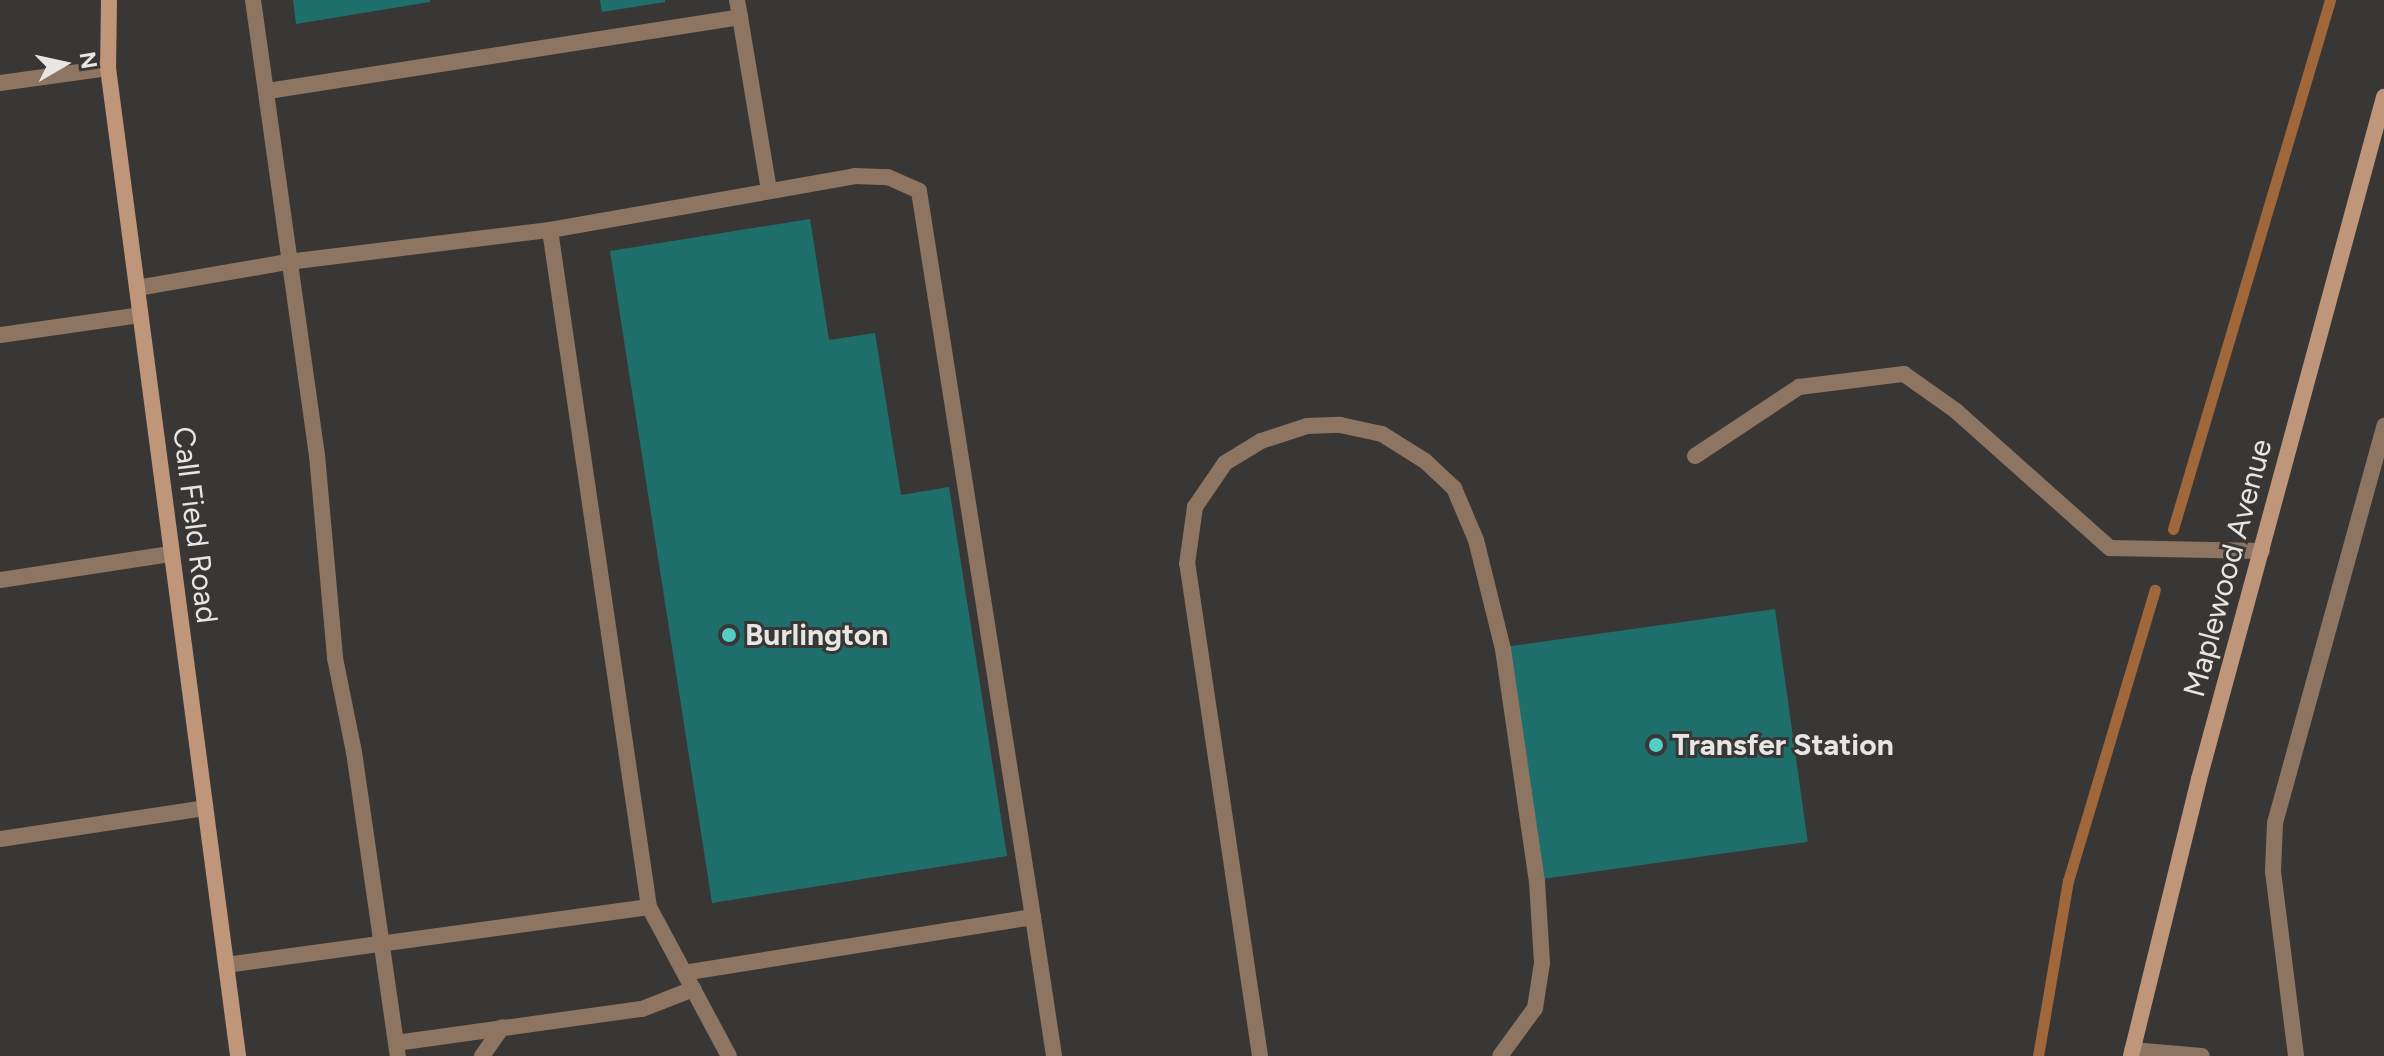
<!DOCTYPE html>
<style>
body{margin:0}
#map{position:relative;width:2384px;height:1056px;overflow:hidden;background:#393735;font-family:Figtree,sans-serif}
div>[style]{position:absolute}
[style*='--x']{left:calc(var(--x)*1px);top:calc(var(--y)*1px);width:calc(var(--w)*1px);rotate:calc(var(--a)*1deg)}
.stream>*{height:11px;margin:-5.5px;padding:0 5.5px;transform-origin:5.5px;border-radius:5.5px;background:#a0673a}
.building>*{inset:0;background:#1e6f6b;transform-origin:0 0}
.lane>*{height:16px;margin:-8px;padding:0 8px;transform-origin:8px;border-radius:8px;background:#8e7562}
.street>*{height:16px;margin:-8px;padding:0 8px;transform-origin:8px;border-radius:8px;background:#8e7562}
.secondary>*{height:16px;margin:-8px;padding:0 8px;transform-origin:8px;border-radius:8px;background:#bf9679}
.dots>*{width:22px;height:22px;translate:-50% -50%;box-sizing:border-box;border:4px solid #393735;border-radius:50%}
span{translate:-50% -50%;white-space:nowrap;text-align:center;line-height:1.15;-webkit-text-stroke:6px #393735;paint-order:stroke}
.street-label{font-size:30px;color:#e8e6e5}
.poi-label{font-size:30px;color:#e8e6e5;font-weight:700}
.left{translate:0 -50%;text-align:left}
.north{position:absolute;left:24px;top:24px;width:80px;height:80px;-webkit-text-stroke:6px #393735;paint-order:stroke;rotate:81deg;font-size:22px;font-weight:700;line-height:32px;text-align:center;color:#e8e6e5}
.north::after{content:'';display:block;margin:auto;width:28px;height:36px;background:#e8e6e5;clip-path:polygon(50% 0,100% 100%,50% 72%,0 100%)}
</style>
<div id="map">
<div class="stream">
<div style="--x:2173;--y:529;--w:552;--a:-73.47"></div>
<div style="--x:2038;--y:1056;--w:178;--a:-80.3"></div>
<div style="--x:2068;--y:881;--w:304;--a:-73.4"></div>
</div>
<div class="building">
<div style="clip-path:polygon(293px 0,430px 0,430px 2px,296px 24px)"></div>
<div style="clip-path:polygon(600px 0,665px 0,665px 2px,602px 12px)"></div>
<div style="clip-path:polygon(810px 219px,829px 340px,875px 333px,901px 495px,949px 487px,1007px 856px,712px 903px,610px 251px)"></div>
<div style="left:1775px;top:609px;width:235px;height:275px;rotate:82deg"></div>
</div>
<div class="lane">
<div style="--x:253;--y:0;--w:459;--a:82"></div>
<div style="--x:317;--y:455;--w:204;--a:84.9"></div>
<div style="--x:335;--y:658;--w:96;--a:78.6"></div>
<div style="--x:354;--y:752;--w:307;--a:81.8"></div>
<div style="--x:740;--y:17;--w:176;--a:80.5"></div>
<div style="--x:268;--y:91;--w:478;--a:-8.9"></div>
<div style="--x:740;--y:17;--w:17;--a:-100"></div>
<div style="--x:550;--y:230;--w:310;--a:-10"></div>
<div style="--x:855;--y:176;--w:33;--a:2"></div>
<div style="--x:888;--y:177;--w:34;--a:24"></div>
<div style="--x:919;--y:191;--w:735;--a:81.08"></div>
<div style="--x:1033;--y:917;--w:352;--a:170.9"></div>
<div style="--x:137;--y:288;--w:153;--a:-9.8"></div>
<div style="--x:288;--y:262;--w:264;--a:-7"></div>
<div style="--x:550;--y:230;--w:684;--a:81.68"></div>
<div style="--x:0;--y:335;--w:141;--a:-8.1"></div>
<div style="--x:1695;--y:456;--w:125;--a:-33.6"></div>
<div style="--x:1799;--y:387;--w:106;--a:-7.1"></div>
<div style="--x:1904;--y:374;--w:64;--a:35.4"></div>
<div style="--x:1956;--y:411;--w:206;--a:41.7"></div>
<div style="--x:2110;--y:548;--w:152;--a:1.1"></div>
<div style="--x:0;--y:839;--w:207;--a:-8.6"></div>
<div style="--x:1033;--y:917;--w:141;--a:81.4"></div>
<div style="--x:226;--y:965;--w:427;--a:-7.8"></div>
<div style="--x:649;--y:907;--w:169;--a:61.8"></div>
<div style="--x:396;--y:1043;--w:248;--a:-7.9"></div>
<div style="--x:642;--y:1009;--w:55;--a:-21.4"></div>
<div style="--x:2132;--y:1050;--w:70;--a:4.9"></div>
<div style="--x:482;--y:1056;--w:35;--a:-55"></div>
<div style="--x:1260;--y:1056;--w:497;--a:-98.4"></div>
<div style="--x:1187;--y:564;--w:58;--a:-82"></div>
<div style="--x:1195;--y:507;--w:53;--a:-55.7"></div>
<div style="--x:1225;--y:463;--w:42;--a:-31.4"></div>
<div style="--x:1261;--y:441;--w:48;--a:-18.1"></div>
<div style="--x:1307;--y:426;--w:33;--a:-2"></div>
<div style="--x:1340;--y:425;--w:43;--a:12.1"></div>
<div style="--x:1382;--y:434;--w:51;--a:32.1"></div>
<div style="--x:1425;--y:461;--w:40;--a:43"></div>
<div style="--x:1454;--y:488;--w:56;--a:67.1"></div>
<div style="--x:1476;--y:540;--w:112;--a:76.1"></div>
<div style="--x:1503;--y:649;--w:234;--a:81.7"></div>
<div style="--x:1537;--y:881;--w:82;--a:86.5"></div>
<div style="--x:1542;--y:963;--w:46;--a:98.8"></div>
<div style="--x:1535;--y:1008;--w:59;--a:126.1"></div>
<div style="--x:2296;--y:1056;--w:186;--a:-97.1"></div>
<div style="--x:2273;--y:871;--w:48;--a:-87.6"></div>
<div style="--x:2275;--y:823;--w:412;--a:-74.6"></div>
</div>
<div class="street">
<div style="--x:0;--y:83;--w:109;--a:-7.9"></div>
<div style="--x:0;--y:580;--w:172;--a:-8.7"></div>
</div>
<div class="secondary">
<div style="--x:109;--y:0;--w:68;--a:90.8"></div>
<div style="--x:108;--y:68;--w:997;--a:82.5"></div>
<div style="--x:2131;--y:1056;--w:285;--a:-76.2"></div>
<div style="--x:2199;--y:779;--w:707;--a:-74.82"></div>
</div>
<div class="dots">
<div style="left:729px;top:635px;background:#54cdc7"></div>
<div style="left:1656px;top:745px;background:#54cdc7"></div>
</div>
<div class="street-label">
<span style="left:195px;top:525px;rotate:83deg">Call Field Road</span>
<span style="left:2228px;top:568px;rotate:-75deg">Maplewood Avenue</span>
</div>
<div class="poi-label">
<span class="left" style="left:745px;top:635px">Burlington</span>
<span class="left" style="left:1672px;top:745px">Transfer Station</span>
</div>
<div class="north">N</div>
</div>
